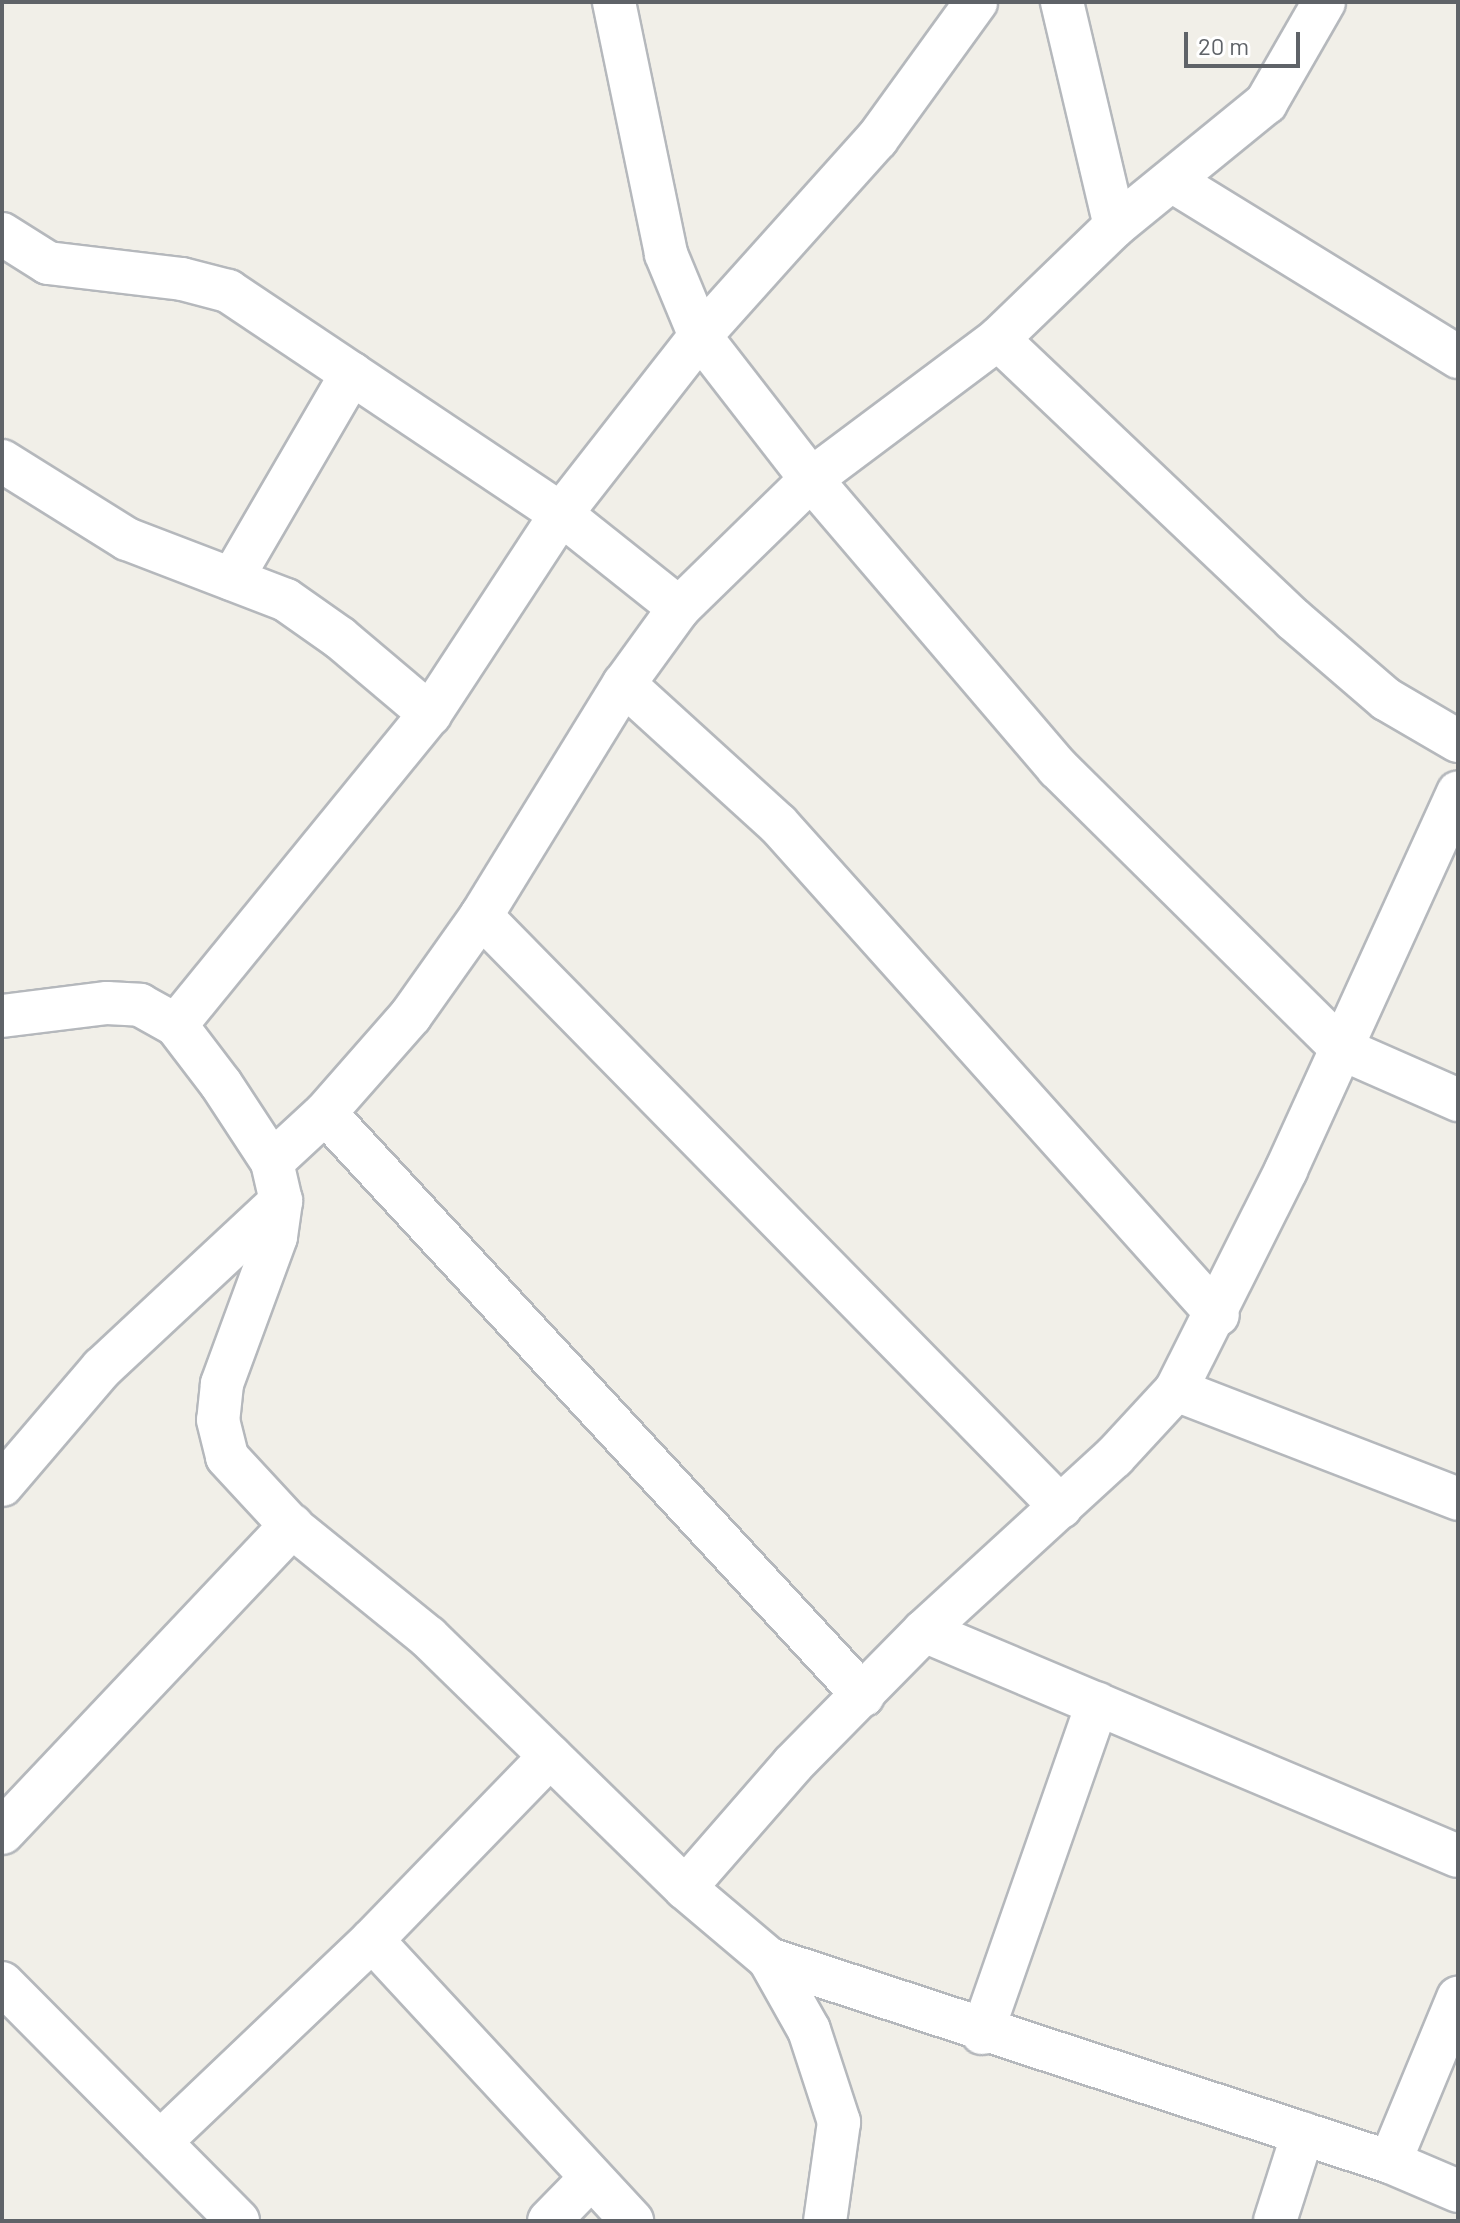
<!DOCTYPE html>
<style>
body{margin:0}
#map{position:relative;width:1460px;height:2223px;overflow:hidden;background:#f1efe8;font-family:Barlow,sans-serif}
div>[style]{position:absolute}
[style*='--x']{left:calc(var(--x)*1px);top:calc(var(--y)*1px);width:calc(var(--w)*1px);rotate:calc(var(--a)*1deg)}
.roads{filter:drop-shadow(2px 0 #b5b8bc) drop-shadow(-2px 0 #b5b8bc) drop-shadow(0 2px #b5b8bc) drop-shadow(0 -2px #b5b8bc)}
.street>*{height:42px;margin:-21px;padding:0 21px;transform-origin:21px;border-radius:21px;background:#fff}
.secondary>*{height:44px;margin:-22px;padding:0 22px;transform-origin:22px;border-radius:22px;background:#fff}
span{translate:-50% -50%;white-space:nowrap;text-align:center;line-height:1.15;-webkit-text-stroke:6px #fff;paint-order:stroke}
.frame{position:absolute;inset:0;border:4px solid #5f6368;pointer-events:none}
.scale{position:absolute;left:1184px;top:32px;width:116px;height:36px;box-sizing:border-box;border:4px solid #5f6368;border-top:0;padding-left:10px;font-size:24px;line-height:28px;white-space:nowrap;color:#5f6368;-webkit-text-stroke:6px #fff;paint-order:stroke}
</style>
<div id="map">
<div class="roads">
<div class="street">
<div style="--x:614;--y:2;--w:257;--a:78.3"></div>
<div style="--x:666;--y:254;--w:89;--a:67.5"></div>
<div style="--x:700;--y:336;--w:181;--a:52.2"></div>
<div style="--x:811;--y:479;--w:380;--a:49.5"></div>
<div style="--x:1058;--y:768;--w:400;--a:44.7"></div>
<div style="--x:1342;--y:1049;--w:127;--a:23.7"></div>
<div style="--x:1062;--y:2;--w:230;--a:76.7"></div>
<div style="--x:1174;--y:182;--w:334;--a:31.6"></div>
<div style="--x:2;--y:234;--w:54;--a:32.2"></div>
<div style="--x:48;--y:263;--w:135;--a:6.8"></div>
<div style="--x:182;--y:279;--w:48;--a:14.6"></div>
<div style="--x:228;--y:291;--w:401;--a:33.8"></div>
<div style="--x:561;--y:514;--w:151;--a:38.5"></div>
<div style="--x:998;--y:339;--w:407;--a:43.5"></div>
<div style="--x:1293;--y:619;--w:123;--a:40.7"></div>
<div style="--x:1386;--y:699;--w:83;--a:30.3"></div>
<div style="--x:2;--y:461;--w:147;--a:32"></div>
<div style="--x:127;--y:539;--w:170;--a:21"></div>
<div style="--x:286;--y:600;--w:66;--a:35.1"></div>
<div style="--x:340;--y:638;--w:118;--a:40.2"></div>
<div style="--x:232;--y:579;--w:238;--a:-59.8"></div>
<div style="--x:624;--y:684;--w:208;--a:42.3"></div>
<div style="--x:778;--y:824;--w:659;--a:48.14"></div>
<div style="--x:481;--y:916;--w:828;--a:45.54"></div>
<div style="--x:2;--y:1016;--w:106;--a:-7.1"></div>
<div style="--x:107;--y:1003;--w:33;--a:3"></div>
<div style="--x:140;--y:1005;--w:41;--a:29.1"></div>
<div style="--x:176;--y:1025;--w:74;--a:52.7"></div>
<div style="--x:221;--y:1084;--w:93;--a:56.8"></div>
<div style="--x:272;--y:1162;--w:40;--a:77"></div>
<div style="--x:281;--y:1201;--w:36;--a:98"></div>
<div style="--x:276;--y:1237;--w:157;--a:110.2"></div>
<div style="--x:222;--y:1384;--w:36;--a:96"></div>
<div style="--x:218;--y:1420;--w:38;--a:76"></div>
<div style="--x:227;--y:1457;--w:94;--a:47.2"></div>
<div style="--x:291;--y:1526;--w:176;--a:39"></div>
<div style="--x:428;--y:1637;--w:359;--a:44.3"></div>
<div style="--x:685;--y:1888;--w:110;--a:40.2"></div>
<div style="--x:769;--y:1959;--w:81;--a:60.6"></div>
<div style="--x:809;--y:2030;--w:97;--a:71.9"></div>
<div style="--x:839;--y:2122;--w:100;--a:98"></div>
<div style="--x:176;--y:1025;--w:402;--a:-50.8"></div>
<div style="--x:430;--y:714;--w:239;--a:-56.8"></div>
<div style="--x:561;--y:514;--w:226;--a:-52"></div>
<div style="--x:700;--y:336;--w:265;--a:-48.1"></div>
<div style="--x:877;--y:139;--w:169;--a:-54.1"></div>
<div style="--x:325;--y:1113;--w:793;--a:47.25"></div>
<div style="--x:272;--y:1162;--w:72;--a:-42.8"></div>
<div style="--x:325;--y:1113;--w:130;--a:-48.7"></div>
<div style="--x:411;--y:1015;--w:121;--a:-54.7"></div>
<div style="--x:481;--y:916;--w:273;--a:-58.4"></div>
<div style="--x:624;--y:684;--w:94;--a:-54.1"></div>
<div style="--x:679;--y:608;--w:185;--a:-44.3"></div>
<div style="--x:811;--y:479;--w:234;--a:-36.8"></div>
<div style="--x:998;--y:339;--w:163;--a:-44"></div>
<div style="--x:1115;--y:226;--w:195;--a:-39.2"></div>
<div style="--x:1266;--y:103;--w:116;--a:-60.1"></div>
<div style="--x:1176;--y:1390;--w:302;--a:21.1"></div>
<div style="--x:2;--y:1485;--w:154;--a:-49.5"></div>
<div style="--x:102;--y:1368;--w:245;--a:-43"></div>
<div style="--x:924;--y:1631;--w:579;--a:22.85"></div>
<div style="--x:685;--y:1888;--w:164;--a:-48.9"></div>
<div style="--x:793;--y:1764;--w:187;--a:-45.4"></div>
<div style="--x:924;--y:1631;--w:258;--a:-42.5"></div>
<div style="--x:1114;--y:1457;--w:91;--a:-47.2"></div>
<div style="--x:1176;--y:1390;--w:246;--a:-63.4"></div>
<div style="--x:1286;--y:1170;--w:415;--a:-65.5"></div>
<div style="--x:372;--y:1940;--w:383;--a:47.2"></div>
<div style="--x:769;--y:1959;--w:653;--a:18.1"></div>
<div style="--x:1390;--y:2162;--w:74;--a:23.1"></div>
<div style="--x:2;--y:1983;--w:335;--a:45.2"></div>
<div style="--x:982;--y:2033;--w:349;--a:-70.7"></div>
<div style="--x:160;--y:2142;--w:293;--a:-43.6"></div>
<div style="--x:372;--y:1940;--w:256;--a:-45.9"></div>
<div style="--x:1390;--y:2162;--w:178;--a:-67.5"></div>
<div style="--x:549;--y:2221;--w:57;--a:-45.7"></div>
<div style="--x:1275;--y:2221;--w:92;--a:-72.3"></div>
</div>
<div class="secondary">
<div style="--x:2;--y:1832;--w:421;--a:-46.6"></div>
</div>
</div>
<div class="frame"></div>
<div class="scale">20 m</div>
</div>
